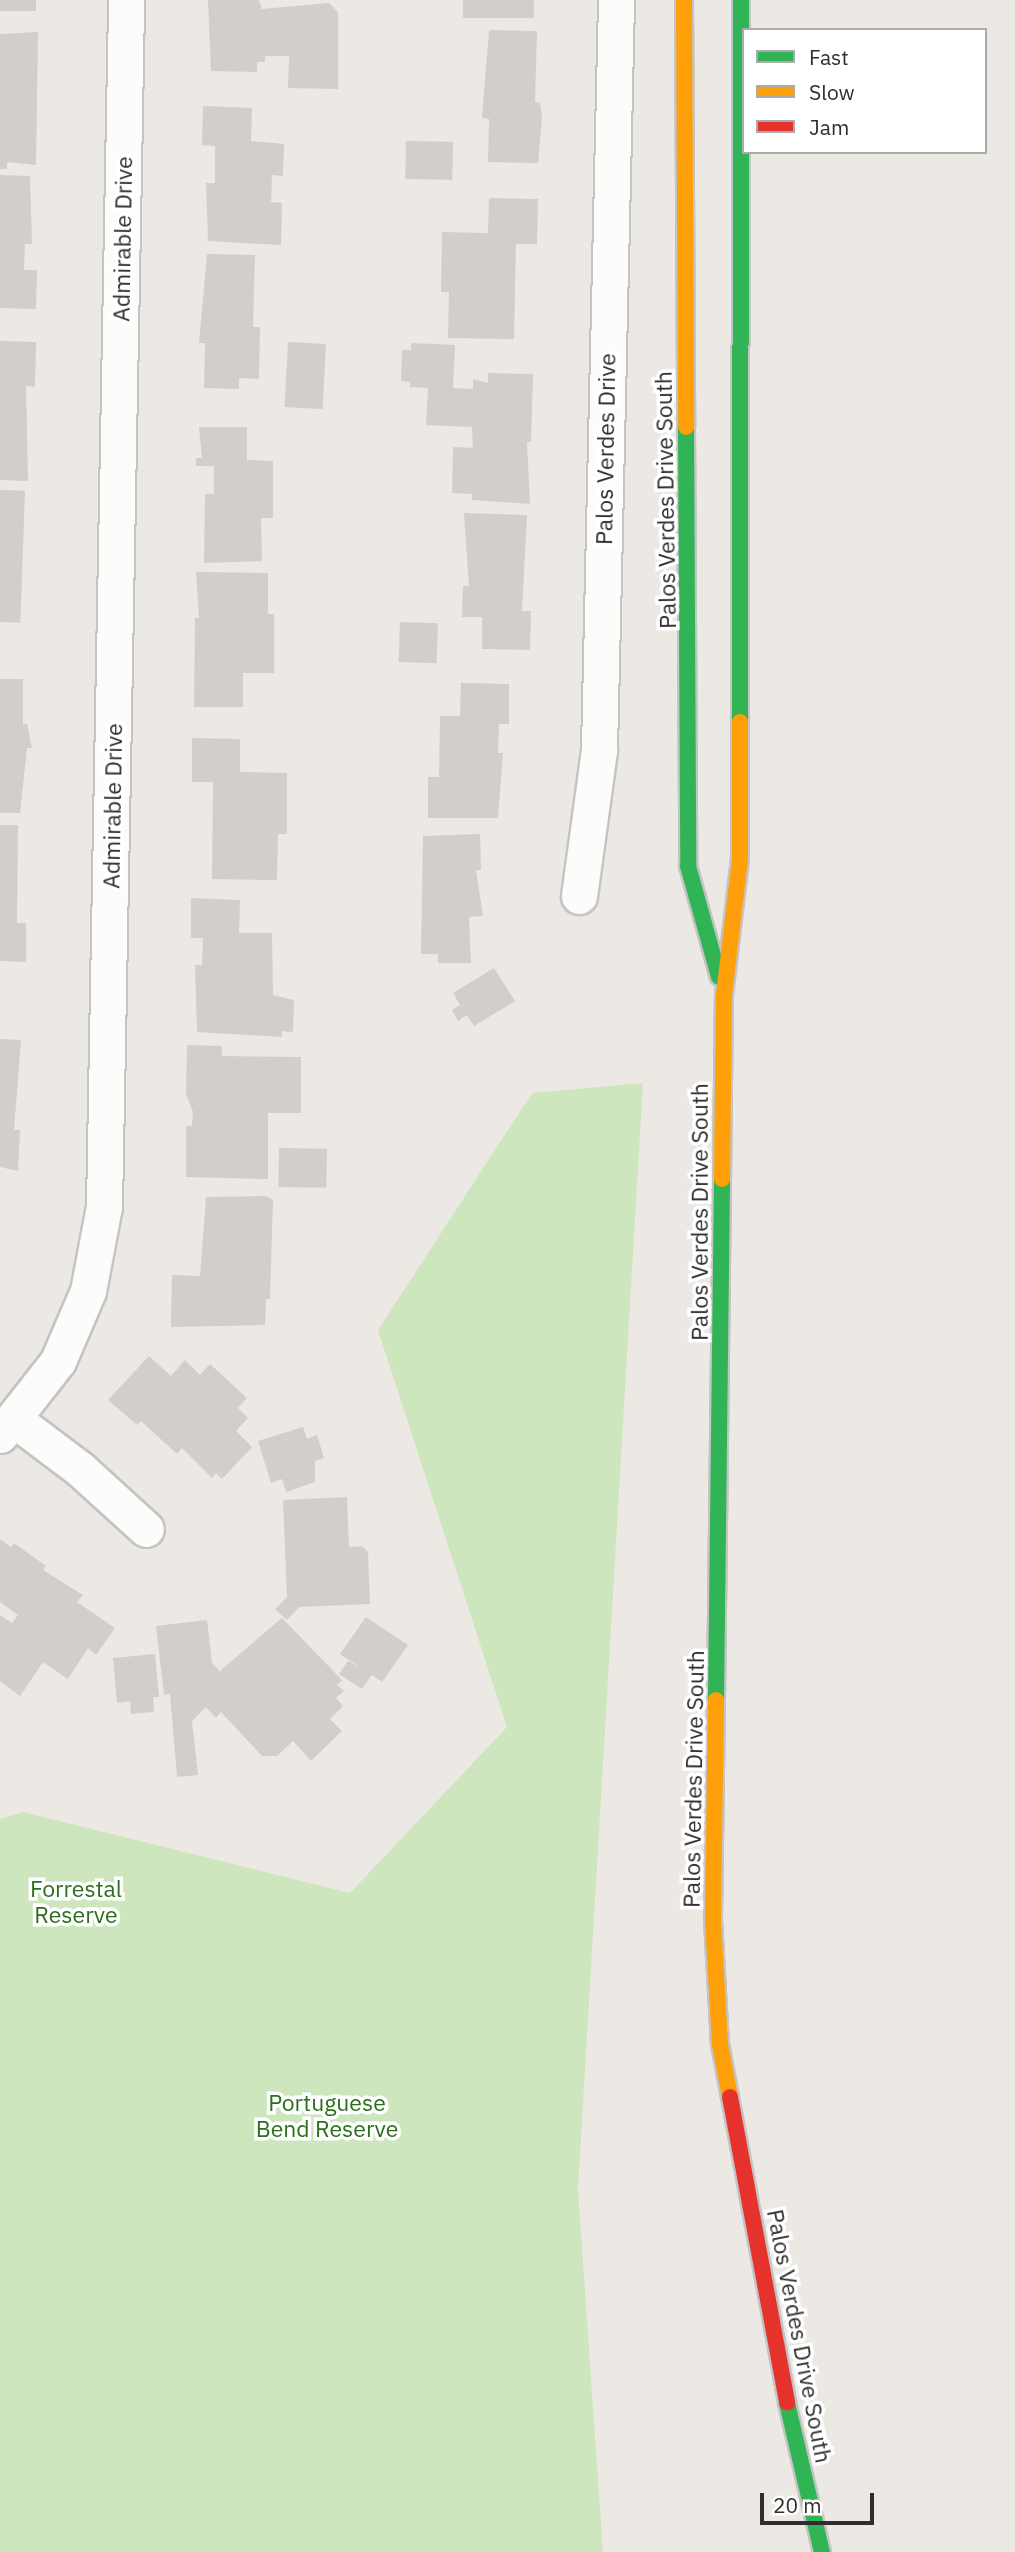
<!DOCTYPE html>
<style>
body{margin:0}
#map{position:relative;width:1015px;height:2552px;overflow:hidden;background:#ece8e4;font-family:"IBM Plex Sans",sans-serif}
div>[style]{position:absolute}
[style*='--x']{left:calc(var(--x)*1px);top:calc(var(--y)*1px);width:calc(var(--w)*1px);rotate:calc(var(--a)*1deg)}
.green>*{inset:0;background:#cee6be}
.building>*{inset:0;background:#d1cecb;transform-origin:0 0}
.roads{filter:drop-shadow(2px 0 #c5c4c5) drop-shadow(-2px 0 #c5c4c5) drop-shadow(0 2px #c5c4c5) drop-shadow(0 -2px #c5c4c5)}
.street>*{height:35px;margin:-17.5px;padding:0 17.5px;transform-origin:17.5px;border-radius:17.5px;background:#fcfcfb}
.fast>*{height:16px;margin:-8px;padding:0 8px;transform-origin:8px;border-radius:8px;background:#30b455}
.slow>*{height:16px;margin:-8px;padding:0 8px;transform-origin:8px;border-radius:8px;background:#ff9f0a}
.jam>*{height:16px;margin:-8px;padding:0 8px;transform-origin:8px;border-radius:8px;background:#e5322d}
span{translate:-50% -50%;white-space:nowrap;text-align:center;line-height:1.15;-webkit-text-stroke:7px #fff;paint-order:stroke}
.street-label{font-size:23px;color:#2e2e2e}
.park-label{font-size:23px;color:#2c6e1b}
.legend{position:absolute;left:742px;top:28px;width:245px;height:126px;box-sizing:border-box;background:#fff;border:2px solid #ababab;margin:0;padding:9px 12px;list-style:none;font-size:21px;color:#2e2e2e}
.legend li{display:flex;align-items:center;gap:14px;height:35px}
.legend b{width:35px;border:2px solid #ababab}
.scale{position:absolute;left:760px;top:2493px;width:114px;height:32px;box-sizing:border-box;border:4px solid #2e2e2e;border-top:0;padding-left:9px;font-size:21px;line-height:24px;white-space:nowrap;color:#2e2e2e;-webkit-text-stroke:5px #fff;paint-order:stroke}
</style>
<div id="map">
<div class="green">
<div style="clip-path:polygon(643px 1083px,578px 2189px,603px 2552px,0 2552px,0 1819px,23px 1812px,350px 1893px,507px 1727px,378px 1330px,532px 1093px)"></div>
</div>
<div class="building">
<div style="left:0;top:0;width:36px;height:11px"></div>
<div style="clip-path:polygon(208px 0,259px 0,262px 9px,329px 3px,338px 12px,338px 89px,288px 88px,289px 56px,265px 56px,265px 62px,257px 62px,257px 72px,211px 71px)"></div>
<div style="left:463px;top:0;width:71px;height:18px"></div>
<div style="clip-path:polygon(489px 30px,537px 31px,535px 102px,540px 103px,542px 118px,538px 163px,488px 162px,489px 119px,482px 118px)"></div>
<div style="clip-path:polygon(38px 32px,36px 165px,7px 162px,7px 169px,0 169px,0 34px)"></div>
<div style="clip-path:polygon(203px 106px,252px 108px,251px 141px,284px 144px,283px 176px,272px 175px,271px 202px,282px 203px,281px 245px,208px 241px,206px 183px,215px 183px,215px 146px,202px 145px)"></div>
<div style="left:406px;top:141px;width:47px;height:38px;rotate:1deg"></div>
<div style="clip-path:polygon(0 175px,30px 176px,32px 244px,25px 244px,24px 270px,37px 270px,36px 309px,0 308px)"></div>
<div style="clip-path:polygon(489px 198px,538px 199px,537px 244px,516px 244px,514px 339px,448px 338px,449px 292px,441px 292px,442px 232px,488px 233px)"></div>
<div style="clip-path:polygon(207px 254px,255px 255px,253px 327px,260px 327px,259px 379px,239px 378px,239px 389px,204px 388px,205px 343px,199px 343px)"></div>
<div style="clip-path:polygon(0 341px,36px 342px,35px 387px,26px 386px,28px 481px,0 480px)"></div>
<div style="left:288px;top:342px;width:38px;height:65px;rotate:3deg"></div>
<div style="clip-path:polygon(411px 343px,455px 345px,453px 388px,473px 389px,473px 379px,488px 383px,488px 373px,533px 374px,531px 442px,527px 442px,530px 504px,472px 500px,472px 494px,452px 493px,453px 447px,473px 448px,472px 427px,426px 425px,428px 388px,410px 387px,410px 382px,401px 381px,402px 350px,411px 350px)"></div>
<div style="clip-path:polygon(199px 427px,247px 427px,247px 460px,273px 461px,273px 518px,261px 518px,262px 561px,204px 563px,205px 494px,214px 494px,214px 466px,196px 466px,196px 458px,202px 458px)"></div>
<div style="left:0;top:490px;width:25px;height:132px;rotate:2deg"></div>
<div style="clip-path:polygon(464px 513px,527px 515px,522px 611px,531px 611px,530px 650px,482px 649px,482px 617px,462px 617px,463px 586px,469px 586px)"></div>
<div style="clip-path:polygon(196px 572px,268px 573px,268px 614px,274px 614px,274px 673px,243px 673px,243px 707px,194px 707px,195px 618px,199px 618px)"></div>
<div style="left:400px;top:622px;width:38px;height:40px;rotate:2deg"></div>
<div style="clip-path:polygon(0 679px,23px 679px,23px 724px,27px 724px,32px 748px,27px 748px,20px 813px,0 813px)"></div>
<div style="clip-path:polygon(461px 683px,509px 684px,509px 724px,499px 724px,498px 753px,503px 753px,498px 818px,428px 818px,428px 777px,439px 777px,440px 716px,460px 716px)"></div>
<div style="clip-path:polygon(192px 738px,240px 739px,240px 772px,287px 773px,287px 834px,278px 834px,277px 880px,212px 879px,213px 782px,192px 782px)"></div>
<div style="clip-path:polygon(0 825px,18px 825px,17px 923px,26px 923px,26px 962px,0 961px)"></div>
<div style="clip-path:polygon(480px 834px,481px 870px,476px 870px,483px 916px,469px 917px,471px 963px,438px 963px,438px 954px,421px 954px,423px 836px)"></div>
<div style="clip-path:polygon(191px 898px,240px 900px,239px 933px,272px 933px,273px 995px,294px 1000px,293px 1032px,282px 1031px,282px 1037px,197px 1032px,195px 965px,202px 965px,203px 938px,191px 938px)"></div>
<div style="clip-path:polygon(494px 968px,515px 1001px,474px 1026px,467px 1015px,458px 1021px,452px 1010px,460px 1005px,453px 993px)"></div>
<div style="clip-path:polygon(0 1039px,21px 1040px,14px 1130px,20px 1130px,18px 1171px,0 1167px)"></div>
<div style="clip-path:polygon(187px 1045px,222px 1046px,222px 1056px,301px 1057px,301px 1113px,268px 1113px,268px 1179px,186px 1177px,186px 1126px,192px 1126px,193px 1112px,186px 1094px)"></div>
<div style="left:279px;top:1148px;width:48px;height:39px;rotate:1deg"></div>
<div style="clip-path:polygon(266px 1196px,273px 1200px,270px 1299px,266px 1299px,265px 1325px,171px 1327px,172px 1275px,200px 1276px,206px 1197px)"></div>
<div style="clip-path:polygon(149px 1356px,171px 1376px,185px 1360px,200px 1375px,210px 1364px,247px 1398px,238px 1408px,248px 1418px,236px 1431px,252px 1447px,222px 1479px,216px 1473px,212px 1478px,182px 1448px,177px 1454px,141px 1421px,137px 1425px,108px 1400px)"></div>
<div style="clip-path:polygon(303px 1427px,307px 1439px,317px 1435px,324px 1458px,315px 1461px,315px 1482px,286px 1492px,282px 1479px,271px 1483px,258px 1441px)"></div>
<div style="clip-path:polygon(347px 1497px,349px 1547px,362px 1546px,368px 1552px,370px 1604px,299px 1607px,287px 1620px,275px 1609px,287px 1597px,283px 1500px)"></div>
<div style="clip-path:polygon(0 1539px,11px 1547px,14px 1543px,46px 1566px,43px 1570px,83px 1595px,77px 1602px,115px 1628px,96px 1655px,88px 1648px,68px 1679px,43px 1662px,20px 1696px,0 1681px,0 1615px,12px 1623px,18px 1615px,0 1602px)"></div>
<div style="clip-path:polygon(366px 1617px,408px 1645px,382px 1682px,372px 1675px,362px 1689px,339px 1674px,348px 1661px,361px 1668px,340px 1654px)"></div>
<div style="clip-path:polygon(282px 1618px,342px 1680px,337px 1685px,344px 1691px,336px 1698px,343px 1706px,330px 1719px,342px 1731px,311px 1761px,293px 1741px,277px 1756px,262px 1756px,221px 1712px,216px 1718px,206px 1707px,192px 1721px,198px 1775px,177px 1777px,170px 1694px,164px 1695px,156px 1626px,207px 1620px,212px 1663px,223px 1674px,221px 1670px)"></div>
<div style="clip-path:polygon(155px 1654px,159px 1697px,153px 1697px,154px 1712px,131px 1714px,130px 1701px,117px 1703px,113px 1658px)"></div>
</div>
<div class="roads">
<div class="street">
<div style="--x:579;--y:896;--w:147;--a:-82.2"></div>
<div style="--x:599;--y:750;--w:750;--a:-88.7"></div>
<div style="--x:15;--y:1420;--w:81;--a:37"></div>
<div style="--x:80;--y:1469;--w:89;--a:42.3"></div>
<div style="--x:0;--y:1435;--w:94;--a:-51.9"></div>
<div style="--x:58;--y:1361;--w:76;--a:-66.8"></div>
<div style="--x:88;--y:1291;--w:86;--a:-79.3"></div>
<div style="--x:104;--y:1206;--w:1206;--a:-88.95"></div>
</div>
<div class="fast">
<div style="--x:686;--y:427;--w:439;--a:89.7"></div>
<div style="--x:688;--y:866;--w:115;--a:74.4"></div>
<div style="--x:740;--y:722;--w:722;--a:-89.92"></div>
<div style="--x:716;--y:1700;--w:521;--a:-89.34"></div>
<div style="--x:787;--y:2403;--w:153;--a:76.8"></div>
</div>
<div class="slow">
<div style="--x:684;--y:0;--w:427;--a:89.7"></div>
<div style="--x:722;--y:1179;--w:184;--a:-89.4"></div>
<div style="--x:724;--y:995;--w:137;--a:-83.3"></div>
<div style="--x:740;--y:859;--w:137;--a:-90"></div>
<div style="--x:716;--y:1700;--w:220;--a:90.8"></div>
<div style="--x:713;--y:1920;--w:124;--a:86.8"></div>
<div style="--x:720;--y:2044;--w:54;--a:79.3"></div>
</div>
<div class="jam">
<div style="--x:730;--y:2097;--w:311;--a:79.4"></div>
</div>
</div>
<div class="street-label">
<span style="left:122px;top:239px;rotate:-89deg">Admirable Drive</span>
<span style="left:605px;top:449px;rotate:-89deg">Palos Verdes Drive</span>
<span style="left:665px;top:500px;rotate:-91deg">Palos Verdes Drive South</span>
<span style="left:112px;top:806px;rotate:-89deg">Admirable Drive</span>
<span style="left:699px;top:1212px;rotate:-90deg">Palos Verdes Drive South</span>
<span style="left:693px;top:1779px;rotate:-89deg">Palos Verdes Drive South</span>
<span style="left:800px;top:2336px;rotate:79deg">Palos Verdes Drive South</span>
</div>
<div class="park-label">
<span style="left:76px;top:1901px">Forrestal<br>Reserve</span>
<span style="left:327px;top:2115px">Portuguese<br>Bend Reserve</span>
</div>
<ul class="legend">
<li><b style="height:9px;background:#30b455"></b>Fast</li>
<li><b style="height:9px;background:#ff9f0a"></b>Slow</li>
<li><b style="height:9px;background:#e5322d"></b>Jam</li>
</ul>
<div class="scale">20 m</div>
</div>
